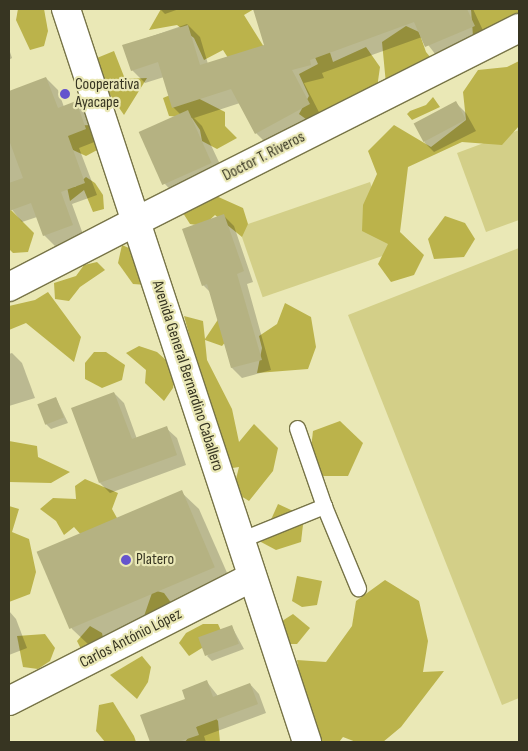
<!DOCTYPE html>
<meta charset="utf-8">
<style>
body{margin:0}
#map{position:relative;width:528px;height:751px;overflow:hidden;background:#eae8b6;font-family:"Sofia Sans Condensed",sans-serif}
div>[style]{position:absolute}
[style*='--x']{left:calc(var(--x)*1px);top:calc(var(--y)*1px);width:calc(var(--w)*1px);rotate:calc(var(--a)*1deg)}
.green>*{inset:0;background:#d3cf88;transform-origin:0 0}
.forest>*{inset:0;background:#bbb34b}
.shadow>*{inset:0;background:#0003}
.building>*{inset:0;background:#b5b282;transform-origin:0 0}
.roads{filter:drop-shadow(1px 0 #777447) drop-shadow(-1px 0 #777447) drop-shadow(0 1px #777447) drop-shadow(0 -1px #777447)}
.service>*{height:15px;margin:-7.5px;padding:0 7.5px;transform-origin:7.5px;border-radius:7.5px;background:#fff}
.minor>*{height:28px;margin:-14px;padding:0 14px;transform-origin:14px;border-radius:14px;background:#fff}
.secondary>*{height:28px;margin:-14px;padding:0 14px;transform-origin:14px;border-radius:14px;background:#fff}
.dots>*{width:14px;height:14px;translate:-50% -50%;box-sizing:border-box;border:2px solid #eae8b6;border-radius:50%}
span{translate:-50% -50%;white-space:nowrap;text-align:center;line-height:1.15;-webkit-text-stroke:4.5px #eae8b6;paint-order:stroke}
.poi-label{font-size:16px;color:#373522}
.left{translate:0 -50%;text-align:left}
.street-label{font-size:16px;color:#373522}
.frame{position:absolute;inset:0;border:10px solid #373522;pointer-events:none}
</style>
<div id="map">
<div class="green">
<div style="clip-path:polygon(519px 130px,519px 220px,486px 232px,457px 153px)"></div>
<div style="left:370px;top:182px;width:74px;height:139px;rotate:71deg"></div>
<div style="clip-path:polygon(519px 248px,519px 698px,502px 705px,348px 315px)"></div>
</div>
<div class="forest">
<div style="clip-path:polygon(18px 9px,44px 9px,48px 31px,44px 46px,30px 50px,16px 20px)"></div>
<div style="clip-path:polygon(161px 9px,254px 9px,244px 15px,264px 47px,239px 75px,223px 50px,204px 60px,194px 38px,177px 25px,149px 30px)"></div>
<div style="clip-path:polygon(296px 9px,320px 9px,317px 12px,333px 62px,366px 47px,380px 67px,376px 95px,314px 125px,299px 114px,309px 96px,299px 74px,318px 64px,303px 31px,295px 26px)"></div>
<div style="clip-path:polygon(471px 9px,519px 9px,519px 18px,473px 36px)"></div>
<div style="clip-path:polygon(406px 26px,419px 32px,426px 52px,435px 63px,386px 84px,382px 42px)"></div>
<div style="clip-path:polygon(114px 51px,125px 79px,147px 78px,124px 115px,100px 80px,92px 60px)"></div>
<div style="clip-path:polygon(519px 61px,519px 126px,502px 145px,462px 142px,408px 167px,400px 232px,424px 255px,414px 275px,391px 282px,378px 264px,388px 244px,362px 231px,363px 205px,377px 174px,368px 151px,394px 125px,431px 147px,466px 120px,463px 92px,478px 70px,507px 67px)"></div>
<div style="clip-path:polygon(182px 90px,225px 112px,225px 126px,237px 138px,217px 149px,202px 141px,200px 130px,192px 118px,169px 116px,163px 98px)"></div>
<div style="clip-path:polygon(433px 97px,440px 107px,412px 120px,407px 114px,410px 111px,426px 105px)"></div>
<div style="clip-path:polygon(90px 125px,99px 149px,86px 156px,73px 150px,65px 139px,72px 126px)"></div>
<div style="clip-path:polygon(86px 177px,95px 183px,103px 195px,104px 209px,93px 212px,84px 190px,70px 201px,67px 187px,75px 187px)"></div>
<div style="clip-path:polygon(205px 191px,243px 208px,248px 224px,242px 237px,215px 215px,203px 226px,190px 224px,183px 213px)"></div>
<div style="clip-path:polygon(9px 208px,34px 233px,28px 252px,13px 253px,9px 249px)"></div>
<div style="clip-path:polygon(445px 216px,465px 223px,475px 239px,464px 257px,434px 259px,428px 239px)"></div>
<div style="clip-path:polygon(122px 245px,138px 252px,147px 285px,133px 284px,118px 263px)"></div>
<div style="clip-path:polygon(97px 262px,105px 270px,80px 287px,69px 301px,55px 299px,54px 283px,76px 276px,84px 265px)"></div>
<div style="clip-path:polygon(48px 292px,81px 337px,74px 362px,26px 323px,9px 330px,9px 306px,35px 300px)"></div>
<div style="clip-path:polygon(285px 303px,311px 317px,316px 347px,308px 369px,257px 373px,262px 348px,259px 336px,277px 324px)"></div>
<div style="clip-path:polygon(221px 315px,231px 335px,222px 346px,205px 340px,207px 360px,232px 409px,239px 442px,254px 424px,278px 448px,273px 471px,249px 501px,233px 491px,239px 467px,226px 469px,184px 316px,203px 321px,205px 339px)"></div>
<div style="clip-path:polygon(139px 346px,157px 352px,176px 369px,173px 388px,164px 401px,145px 383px,146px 370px,126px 353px)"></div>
<div style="clip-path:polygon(94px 352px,106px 352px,125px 365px,122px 380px,102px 388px,85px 379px,85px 363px)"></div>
<div style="clip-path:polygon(340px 421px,363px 443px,348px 476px,320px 476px,310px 457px,313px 431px)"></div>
<div style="clip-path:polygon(9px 441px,37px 446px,38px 457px,70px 472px,51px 483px,9px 482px)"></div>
<div style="clip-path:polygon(85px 479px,118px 493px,112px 509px,117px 518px,102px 530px,83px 537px,74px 527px,64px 535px,56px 521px,40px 509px,53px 498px,76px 499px,75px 486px)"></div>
<div style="clip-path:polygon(278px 504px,304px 516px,301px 542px,276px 550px,261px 542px)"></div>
<div style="clip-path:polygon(9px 506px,19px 509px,12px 532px,29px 539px,36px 572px,30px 594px,9px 602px)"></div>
<div style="clip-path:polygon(297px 576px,322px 581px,317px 605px,302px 607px,292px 601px)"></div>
<div style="clip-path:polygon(385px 580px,419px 601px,428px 641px,423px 672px,444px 671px,401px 727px,383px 742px,356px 742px,343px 737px,339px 742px,312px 742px,297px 660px,326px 662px,352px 626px,356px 601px)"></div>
<div style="clip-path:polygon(153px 590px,164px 593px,172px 604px,142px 622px)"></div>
<div style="clip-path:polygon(293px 614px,310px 628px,297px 644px,279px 644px,279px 623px)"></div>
<div style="clip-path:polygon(203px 624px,218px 624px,223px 635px,189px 656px,179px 643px,186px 633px)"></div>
<div style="clip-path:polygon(90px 626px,102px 633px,105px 646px,82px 651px,77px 641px)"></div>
<div style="clip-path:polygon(45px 634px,55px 648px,50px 661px,38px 669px,23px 667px,17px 636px)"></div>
<div style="clip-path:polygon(142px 656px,151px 667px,148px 682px,137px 699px,110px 675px)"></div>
<div style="clip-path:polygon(113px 702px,134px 736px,136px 742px,105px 742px,96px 731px,99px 705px)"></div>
<div style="clip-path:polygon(209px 710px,218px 721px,220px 742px,185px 742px)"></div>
</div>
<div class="shadow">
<div style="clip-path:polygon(160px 9px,179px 9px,165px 14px)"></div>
<div style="clip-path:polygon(254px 9px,473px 9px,487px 39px,439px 59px,422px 37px,322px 73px,324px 78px,304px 83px,322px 118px,269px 146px,256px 133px,240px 103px,194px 118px,202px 126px,226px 177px,179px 199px,165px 184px,181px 115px,173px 107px,164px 77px,145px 83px,132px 70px,124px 46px,187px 24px,200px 37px,208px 64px,265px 46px)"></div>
<div style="clip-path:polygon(9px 49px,12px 58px,9px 60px)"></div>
<div style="clip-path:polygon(46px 78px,58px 90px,64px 107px,76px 103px,88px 115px,97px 141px,79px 148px,97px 195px,72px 204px,84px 237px,56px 247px,44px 235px,37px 217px,22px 222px,9px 206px,9px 92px)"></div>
<div style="clip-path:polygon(456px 103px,466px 113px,476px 131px,434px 152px,424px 142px)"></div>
<div style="clip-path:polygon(224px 216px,234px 226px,253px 282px,247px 284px,271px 370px,242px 378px,232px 368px,211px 293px,203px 285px)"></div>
<div style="clip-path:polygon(12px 353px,22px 363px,35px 398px,9px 406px,9px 354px)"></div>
<div style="clip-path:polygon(114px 393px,124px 403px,137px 439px,166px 428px,177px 438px,186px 465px,110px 493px,100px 483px)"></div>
<div style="clip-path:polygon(56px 398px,68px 423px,51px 429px,46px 424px)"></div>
<div style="clip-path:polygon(181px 492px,199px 509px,232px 584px,90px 646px,72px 629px,39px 553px)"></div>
<div style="clip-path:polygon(9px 611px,16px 619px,27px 648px,9px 655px)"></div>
<div style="clip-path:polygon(232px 627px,244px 649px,212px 661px,207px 656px)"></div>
<div style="clip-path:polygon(207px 682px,218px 696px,250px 684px,259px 694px,266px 713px,204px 736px,206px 742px,152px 742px,142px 716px,187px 700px)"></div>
</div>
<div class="building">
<div style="clip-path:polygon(253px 9px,467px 9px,475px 26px,425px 47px,414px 22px,310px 60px,311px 65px,292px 70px,310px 104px,255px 134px,231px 89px,172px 108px,158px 62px,131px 71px,122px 45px,188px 25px,200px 65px,264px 45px)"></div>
<div style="clip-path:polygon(46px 77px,58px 108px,76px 101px,86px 129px,68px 136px,85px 183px,61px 192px,73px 225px,43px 236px,31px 203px,9px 211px,9px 183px,23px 178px,9px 140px,9px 91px)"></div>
<div style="left:456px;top:101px;width:21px;height:48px;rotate:62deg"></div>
<div style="left:188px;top:110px;width:58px;height:54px;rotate:66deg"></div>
<div style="clip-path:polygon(224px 214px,244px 271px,237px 274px,262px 360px,231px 368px,207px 284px,202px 286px,182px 229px)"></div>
<div style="clip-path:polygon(114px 392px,132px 439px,167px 426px,177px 455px,99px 483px,71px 408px)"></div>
<div style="left:56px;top:397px;width:22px;height:20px;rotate:69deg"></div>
<div style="left:182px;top:490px;width:84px;height:158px;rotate:67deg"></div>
<div style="left:232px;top:625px;width:20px;height:36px;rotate:70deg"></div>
<div style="clip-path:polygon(207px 680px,213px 697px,250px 683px,258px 704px,196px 727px,199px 735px,178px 742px,150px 742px,140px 715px,185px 699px,182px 690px)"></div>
</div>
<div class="roads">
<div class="service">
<div style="--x:297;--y:428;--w:83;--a:70.9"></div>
<div style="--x:324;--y:506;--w:89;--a:67.5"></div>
<div style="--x:240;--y:540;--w:91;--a:-22"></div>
</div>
<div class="minor">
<div style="--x:9;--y:287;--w:144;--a:-27.3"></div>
<div style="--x:9;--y:701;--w:273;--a:-27"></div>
</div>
<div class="secondary">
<div style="--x:66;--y:9;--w:772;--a:71.8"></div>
<div style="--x:137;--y:221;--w:428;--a:-26.8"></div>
</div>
</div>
<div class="dots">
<div style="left:65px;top:94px;background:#6554cd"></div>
<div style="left:126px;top:560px;background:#6554cd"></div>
</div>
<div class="poi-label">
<span class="left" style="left:75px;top:94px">Cooperativa<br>Ayacape</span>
<span class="left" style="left:136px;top:560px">Platero</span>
</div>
<div class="street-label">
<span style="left:264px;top:157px;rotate:-27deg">Doctor T. Riveros</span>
<span style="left:187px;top:376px;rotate:72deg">Avenida General Bernardino Caballero</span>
<span style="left:131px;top:639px;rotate:-27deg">Carlos António López</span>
</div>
<div class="frame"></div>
</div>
